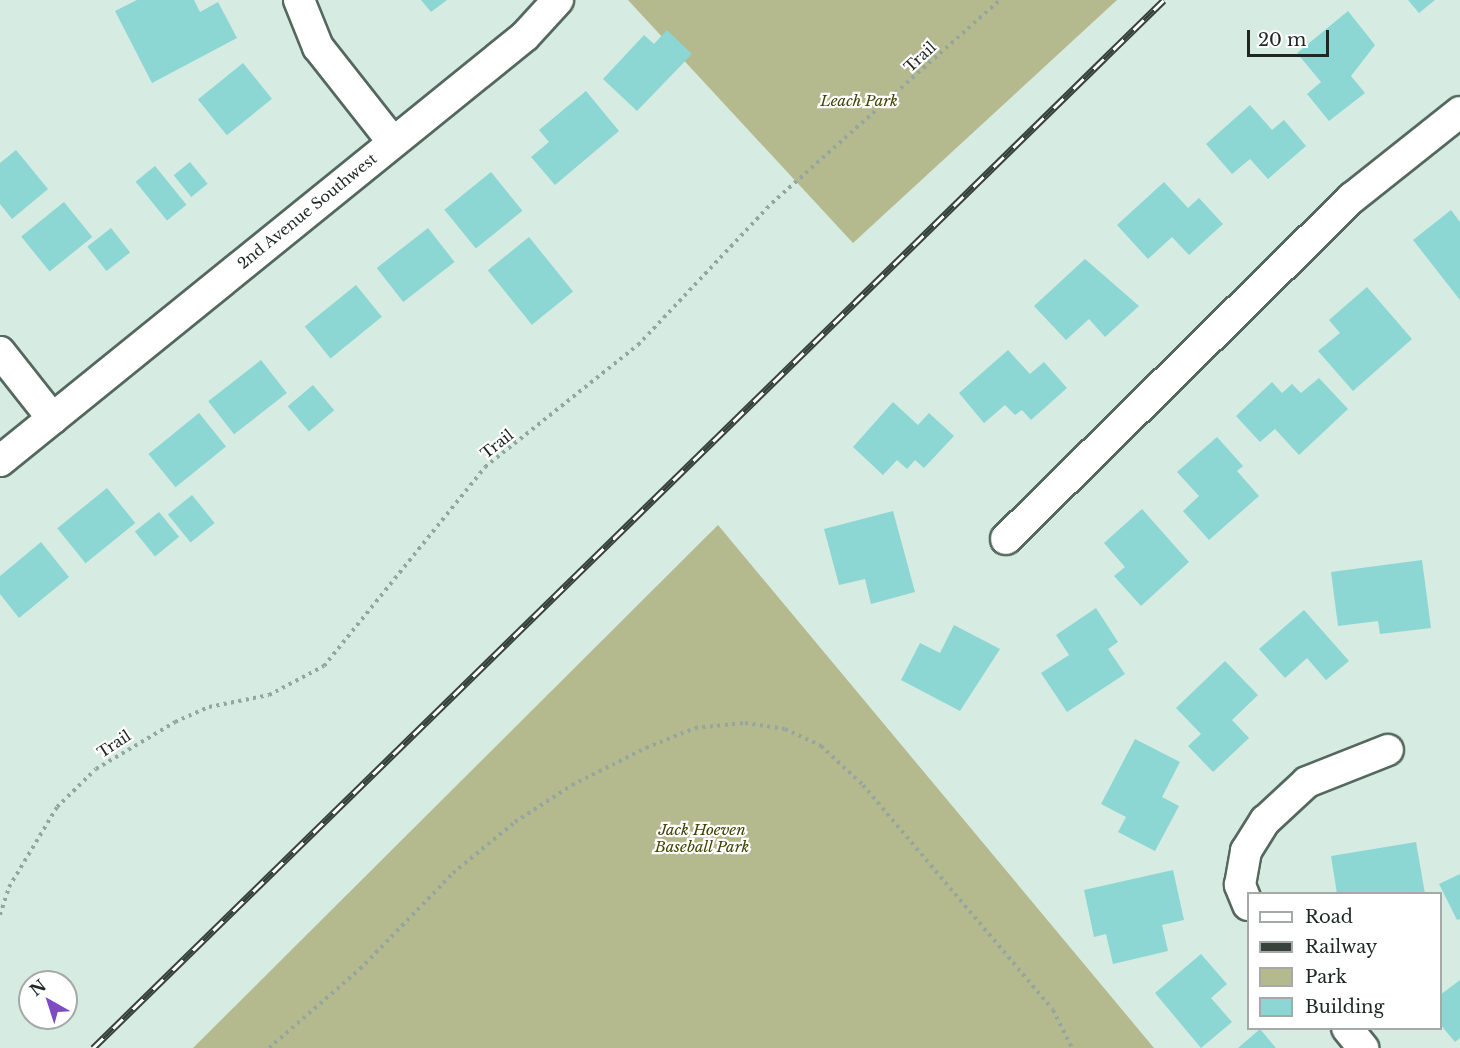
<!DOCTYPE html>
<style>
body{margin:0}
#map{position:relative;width:1460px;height:1048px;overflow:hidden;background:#d6ece2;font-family:"Libre Baskerville",serif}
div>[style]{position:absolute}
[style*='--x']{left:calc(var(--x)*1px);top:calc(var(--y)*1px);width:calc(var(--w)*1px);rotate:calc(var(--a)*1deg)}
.green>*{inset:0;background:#b4b98e}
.building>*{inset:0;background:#8cd6d3;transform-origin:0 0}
.path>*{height:4px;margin-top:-2px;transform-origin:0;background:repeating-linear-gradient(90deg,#95a69f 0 3px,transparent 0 7.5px)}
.roads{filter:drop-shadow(2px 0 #54685f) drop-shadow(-2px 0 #54685f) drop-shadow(0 2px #54685f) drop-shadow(0 -2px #54685f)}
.minor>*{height:30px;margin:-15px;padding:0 15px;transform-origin:15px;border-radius:15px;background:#fff}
.rail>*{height:7px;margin-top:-3.5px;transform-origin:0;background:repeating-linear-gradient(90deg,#fff 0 14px,#37423d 0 28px);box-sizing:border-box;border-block:2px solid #37423d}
span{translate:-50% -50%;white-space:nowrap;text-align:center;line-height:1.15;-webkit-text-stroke:4.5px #fff;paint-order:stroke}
.street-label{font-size:15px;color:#1e2723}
.park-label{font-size:15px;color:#404400;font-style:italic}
.legend{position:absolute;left:1247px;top:892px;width:195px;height:138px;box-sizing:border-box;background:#fff;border:2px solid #a5a9a7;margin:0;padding:8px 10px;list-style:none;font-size:18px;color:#1e2723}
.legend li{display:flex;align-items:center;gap:12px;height:30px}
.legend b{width:30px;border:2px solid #a5a9a7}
.north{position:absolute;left:18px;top:970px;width:60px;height:60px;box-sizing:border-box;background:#fff;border:2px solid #a5a9a7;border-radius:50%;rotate:321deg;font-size:16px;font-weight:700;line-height:24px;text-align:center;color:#1e2723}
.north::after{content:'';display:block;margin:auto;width:21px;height:27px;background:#7d4bc3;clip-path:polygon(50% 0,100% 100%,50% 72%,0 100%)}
.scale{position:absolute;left:1247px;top:30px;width:82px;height:27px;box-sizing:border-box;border:3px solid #1e2723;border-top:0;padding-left:8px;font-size:18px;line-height:21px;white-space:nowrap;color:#1e2723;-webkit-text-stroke:4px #fff;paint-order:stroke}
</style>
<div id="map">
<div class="green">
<div style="clip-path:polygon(628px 0,1117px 0,853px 243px)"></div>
<div style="clip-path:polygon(718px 525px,1154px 1048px,193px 1048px)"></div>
</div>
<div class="building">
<div style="clip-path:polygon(137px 0,194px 0,200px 12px,218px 2px,237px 38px,152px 83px,115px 11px)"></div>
<div style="clip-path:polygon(421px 0,447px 0,431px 12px)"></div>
<div style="clip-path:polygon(1408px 0,1435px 0,1419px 13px)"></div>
<div style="clip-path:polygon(1348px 11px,1375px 45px,1351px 76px,1365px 93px,1329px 121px,1307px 94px,1321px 82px,1297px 53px)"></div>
<div style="clip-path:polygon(667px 30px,692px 54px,637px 111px,603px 79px,644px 35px,654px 44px)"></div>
<div style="left:243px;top:63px;width:46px;height:58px;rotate:51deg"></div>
<div style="clip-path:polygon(586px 91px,619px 131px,555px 185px,531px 157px,549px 142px,539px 130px)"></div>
<div style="clip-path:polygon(1250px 105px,1272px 130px,1284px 120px,1306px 146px,1268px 179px,1250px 159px,1232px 174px,1206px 144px)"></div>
<div style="clip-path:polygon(16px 150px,48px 189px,12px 219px,0 204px,0 163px)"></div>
<div style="left:190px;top:162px;width:28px;height:21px;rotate:51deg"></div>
<div style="left:155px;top:166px;width:50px;height:25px;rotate:51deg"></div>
<div style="left:491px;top:172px;width:50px;height:60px;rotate:51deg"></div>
<div style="clip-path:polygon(1164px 182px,1188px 208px,1199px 198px,1223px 224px,1189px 255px,1172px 237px,1148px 259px,1117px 225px)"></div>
<div style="left:64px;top:202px;width:45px;height:55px;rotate:51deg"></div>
<div style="clip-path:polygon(1451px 210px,1460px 222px,1460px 300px,1413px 240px)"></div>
<div style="left:111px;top:228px;width:31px;height:30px;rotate:52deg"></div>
<div style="left:428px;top:228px;width:43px;height:65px;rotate:52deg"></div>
<div style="left:529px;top:237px;width:70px;height:53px;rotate:51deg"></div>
<div style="clip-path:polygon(1085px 259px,1139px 306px,1105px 337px,1089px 319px,1066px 340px,1034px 306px)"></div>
<div style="left:356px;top:285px;width:41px;height:66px;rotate:51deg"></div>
<div style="clip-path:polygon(1367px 287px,1412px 339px,1353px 391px,1318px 351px,1340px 333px,1329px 320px)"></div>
<div style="clip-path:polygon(1008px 350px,1030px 374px,1044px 362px,1067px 388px,1031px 420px,1022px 410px,1015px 415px,1005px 405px,984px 423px,959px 393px)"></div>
<div style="left:261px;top:360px;width:42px;height:67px;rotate:52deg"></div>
<div style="clip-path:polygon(1319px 378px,1348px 409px,1299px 455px,1275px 429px,1260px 442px,1236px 416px,1272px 382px,1282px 393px,1292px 384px,1301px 393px)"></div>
<div style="left:313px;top:385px;width:33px;height:33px;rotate:50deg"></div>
<div style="clip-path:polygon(893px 402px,918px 425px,929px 413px,954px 436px,924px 468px,915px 460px,907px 469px,897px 460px,883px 475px,853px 447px)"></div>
<div style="left:199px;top:413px;width:43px;height:65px;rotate:51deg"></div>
<div style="clip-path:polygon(1217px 437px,1243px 466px,1237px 471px,1259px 496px,1209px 540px,1183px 511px,1199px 496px,1177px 472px)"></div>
<div style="left:107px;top:488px;width:45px;height:64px;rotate:51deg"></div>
<div style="left:192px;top:495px;width:36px;height:31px;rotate:51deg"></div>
<div style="clip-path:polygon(1142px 509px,1189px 562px,1141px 606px,1114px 576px,1125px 567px,1104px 543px)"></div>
<div style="clip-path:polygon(893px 511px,915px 592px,871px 604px,865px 579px,839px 585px,824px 529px)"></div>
<div style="left:159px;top:512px;width:32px;height:31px;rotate:51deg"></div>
<div style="clip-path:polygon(41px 542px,69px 577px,19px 618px,0 594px,0 576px)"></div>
<div style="clip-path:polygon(1422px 560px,1431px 628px,1380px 634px,1378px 621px,1338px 626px,1331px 572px)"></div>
<div style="clip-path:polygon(1096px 608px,1118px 642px,1108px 649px,1125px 674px,1067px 712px,1041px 673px,1069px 655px,1056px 635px)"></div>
<div style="clip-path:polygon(1304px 610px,1349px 661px,1326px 680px,1307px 658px,1285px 678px,1259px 649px)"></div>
<div style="clip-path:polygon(954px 625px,1000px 649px,960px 711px,901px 680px,920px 643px,940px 653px)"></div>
<div style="clip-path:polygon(1225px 661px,1258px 695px,1232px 720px,1249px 738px,1213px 772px,1188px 746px,1201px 734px,1176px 708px)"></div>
<div style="clip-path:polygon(1135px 739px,1180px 762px,1162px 797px,1179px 806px,1155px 851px,1118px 832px,1126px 817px,1101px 804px)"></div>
<div style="clip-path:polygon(1416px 842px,1425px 894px,1337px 894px,1331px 856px)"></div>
<div style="clip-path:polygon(1173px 870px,1184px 920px,1162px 925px,1168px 951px,1113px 964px,1106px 934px,1094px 937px,1084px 890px)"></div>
<div style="clip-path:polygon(1460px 874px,1460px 919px,1457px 920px,1439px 884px)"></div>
<div style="clip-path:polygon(1201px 954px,1227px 984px,1211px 998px,1232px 1022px,1201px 1048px,1155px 993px)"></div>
<div style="clip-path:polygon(1460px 980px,1460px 1038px,1455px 1042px,1440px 1024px,1440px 995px)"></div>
<div style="clip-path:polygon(1260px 1029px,1276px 1048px,1238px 1048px)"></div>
</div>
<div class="path">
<div style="--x:0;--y:915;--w:29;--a:-72"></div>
<div style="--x:9;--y:887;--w:93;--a:-59"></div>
<div style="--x:57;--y:807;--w:54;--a:-44.3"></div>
<div style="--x:96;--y:769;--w:92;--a:-30.7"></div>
<div style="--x:175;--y:722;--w:37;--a:-24"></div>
<div style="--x:209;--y:707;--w:61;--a:-11.3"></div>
<div style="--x:269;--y:695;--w:62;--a:-27.8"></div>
<div style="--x:324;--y:666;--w:256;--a:-51"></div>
<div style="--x:485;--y:467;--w:196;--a:-38.6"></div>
<div style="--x:638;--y:345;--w:195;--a:-46.7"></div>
<div style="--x:772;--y:203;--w:305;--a:-41.7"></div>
<div style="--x:269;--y:1048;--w:121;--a:-41"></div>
<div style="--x:360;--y:969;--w:134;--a:-45.9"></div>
<div style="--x:453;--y:873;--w:80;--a:-39.4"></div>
<div style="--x:515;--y:822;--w:68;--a:-33"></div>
<div style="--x:572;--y:785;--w:83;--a:-26.6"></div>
<div style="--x:646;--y:748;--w:53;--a:-22.2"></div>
<div style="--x:695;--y:728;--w:50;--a:-5.7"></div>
<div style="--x:745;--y:723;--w:40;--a:8.5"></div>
<div style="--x:785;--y:729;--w:40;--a:25"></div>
<div style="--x:821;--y:746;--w:57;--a:42.9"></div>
<div style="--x:863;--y:785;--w:294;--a:49.8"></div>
<div style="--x:1053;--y:1010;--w:42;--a:63.4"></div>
</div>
<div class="roads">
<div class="minor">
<div style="--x:299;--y:0;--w:51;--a:68"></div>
<div style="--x:318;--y:47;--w:120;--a:51.8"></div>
<div style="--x:0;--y:352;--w:85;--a:51.7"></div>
<div style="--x:0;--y:461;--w:675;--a:-38.99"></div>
<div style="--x:525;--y:36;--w:49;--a:-47.5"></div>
<div style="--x:1006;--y:539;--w:486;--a:-44.6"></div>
<div style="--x:1352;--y:198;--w:138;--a:-38.5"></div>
<div style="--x:1248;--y:905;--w:22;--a:-112"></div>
<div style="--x:1240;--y:885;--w:35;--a:-80"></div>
<div style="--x:1246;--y:851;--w:36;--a:-58"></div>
<div style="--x:1265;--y:821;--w:57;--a:-42.9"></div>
<div style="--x:1307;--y:782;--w:87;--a:-21.6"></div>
<div style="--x:1347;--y:1028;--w:26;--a:51"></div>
</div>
</div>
<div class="rail">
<div style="--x:93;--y:1048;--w:1498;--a:-44.38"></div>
</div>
<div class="street-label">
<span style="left:920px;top:57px;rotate:-43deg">Trail</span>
<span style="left:307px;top:211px;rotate:-39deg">2nd Avenue Southwest</span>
<span style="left:497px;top:444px;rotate:-38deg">Trail</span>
<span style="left:114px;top:744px;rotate:-33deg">Trail</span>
</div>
<div class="park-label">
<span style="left:859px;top:101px">Leach Park</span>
<span style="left:702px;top:838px">Jack Hoeven<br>Baseball Park</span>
</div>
<ul class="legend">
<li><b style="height:8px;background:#fff"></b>Road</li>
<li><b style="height:8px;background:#37423d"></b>Railway</li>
<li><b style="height:16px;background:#b4b98e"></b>Park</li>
<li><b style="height:16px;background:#8cd6d3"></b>Building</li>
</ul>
<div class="north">N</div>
<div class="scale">20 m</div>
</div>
